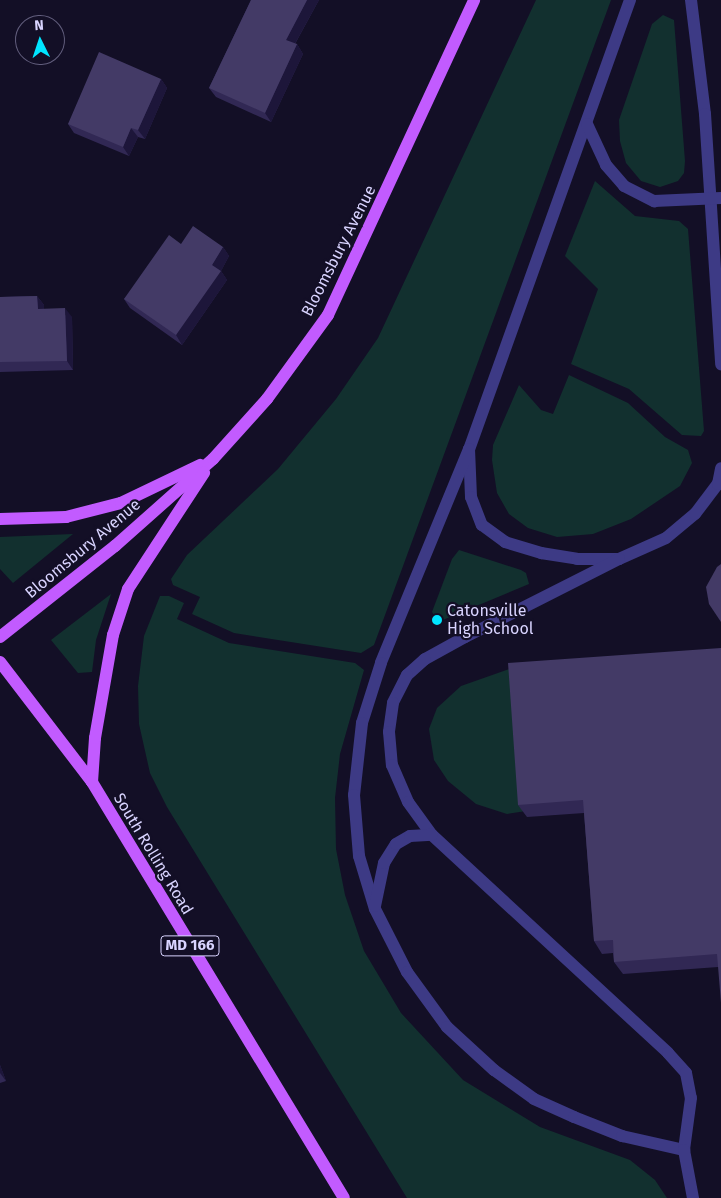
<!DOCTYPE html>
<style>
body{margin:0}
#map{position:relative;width:721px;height:1198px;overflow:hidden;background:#130f26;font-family:"Fira Sans",sans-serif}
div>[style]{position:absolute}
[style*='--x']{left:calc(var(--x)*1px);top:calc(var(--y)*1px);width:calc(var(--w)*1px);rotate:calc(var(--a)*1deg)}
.green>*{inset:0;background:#12302f}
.minor>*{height:12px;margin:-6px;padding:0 6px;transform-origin:6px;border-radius:6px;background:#3d3a85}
.major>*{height:12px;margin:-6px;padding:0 6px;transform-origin:6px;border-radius:6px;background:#c25bff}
.wall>*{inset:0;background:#312854}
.shaded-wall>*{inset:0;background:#1d163a}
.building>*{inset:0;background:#433a66}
.dots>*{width:14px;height:14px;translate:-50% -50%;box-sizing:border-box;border:2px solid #130f26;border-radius:50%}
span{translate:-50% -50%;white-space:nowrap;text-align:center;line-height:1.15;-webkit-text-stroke:4.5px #130f26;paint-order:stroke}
.shield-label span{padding:1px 4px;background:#130f26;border:1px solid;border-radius:4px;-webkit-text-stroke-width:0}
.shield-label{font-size:15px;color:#d9d4ff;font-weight:700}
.street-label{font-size:16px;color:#d9d4ff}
.poi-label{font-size:16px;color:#d9d4ff}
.left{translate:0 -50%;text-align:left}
.north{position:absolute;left:15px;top:15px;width:50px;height:50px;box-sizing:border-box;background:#130f26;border:1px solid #625e7d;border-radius:50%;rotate:356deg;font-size:14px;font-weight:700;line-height:20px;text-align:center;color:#d9d4ff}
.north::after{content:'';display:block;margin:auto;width:18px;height:22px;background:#00e5ff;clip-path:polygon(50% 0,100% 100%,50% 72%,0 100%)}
</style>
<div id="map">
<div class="green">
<div style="clip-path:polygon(536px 0,611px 0,374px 645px,361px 653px,234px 633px,192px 614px,200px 597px,173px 585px,171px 579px,187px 555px,278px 469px,336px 399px,378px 338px)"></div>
<div style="clip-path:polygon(663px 15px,674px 20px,685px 161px,684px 173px,678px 181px,660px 187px,641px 181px,626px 163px,620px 141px,619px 120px,652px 24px)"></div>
<div style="clip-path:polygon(595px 181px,635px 216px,679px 221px,688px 229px,704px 431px,701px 436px,682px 435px,629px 389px,571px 364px,598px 289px,565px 256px)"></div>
<div style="clip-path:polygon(569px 375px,628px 403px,665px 437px,688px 450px,692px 463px,680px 486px,631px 519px,593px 534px,557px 537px,528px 528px,509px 514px,497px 493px,492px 460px,493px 445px,519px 385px,541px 410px,553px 414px)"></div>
<div style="clip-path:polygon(73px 534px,13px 583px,0 569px,0 537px)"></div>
<div style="clip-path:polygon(459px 550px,521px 570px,526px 573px,529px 584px,438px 622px,432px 612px,452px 559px)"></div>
<div style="clip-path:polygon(111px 594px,96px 640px,92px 672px,78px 673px,51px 640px)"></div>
<div style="clip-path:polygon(160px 596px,169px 596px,184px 603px,177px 619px,229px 643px,355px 663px,364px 670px,340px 754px,335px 798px,336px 849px,345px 895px,364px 951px,401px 1013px,463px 1080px,540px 1127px,630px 1160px,655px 1180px,667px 1198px,407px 1198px,167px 807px,150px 773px,139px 724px,138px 686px,144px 636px)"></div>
<div style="clip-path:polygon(515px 667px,526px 811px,507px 814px,476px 804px,448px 781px,434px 760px,429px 729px,437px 708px,461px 686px)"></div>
</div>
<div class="minor">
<div style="--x:630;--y:0;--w:477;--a:109.7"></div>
<div style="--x:469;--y:449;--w:48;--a:87.6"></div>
<div style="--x:471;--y:497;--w:30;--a:69"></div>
<div style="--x:482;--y:525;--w:29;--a:36"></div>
<div style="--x:505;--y:542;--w:38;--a:17"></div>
<div style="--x:541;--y:553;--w:36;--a:9"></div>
<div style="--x:577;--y:559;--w:42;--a:0"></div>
<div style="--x:619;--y:559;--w:51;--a:-24.1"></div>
<div style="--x:666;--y:538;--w:38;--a:-40"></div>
<div style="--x:695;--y:514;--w:38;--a:-53"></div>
<div style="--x:718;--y:484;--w:16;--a:-79"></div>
<div style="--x:691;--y:0;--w:115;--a:83"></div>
<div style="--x:705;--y:114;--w:251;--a:86.3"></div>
<div style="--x:587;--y:124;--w:45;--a:65.1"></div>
<div style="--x:606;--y:165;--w:28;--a:49"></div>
<div style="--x:624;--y:186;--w:34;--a:27"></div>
<div style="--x:654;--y:201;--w:67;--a:-2.6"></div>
<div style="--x:469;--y:449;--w:231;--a:112.4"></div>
<div style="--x:381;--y:663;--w:63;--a:107.6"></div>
<div style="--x:362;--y:723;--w:72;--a:96.3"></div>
<div style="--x:354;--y:795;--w:61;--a:85.3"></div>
<div style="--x:359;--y:856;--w:55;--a:73.2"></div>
<div style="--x:375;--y:909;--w:71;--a:63.1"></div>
<div style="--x:407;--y:972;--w:68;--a:54"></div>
<div style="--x:447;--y:1027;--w:64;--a:42.5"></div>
<div style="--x:494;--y:1070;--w:49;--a:35.9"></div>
<div style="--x:534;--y:1099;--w:44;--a:24.2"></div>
<div style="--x:574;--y:1117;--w:52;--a:21.6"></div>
<div style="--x:622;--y:1136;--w:64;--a:12.7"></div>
<div style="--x:619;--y:559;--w:173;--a:153.1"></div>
<div style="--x:465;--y:637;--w:46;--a:151.2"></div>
<div style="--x:425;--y:659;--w:24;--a:138"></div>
<div style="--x:407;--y:675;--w:31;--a:117"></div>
<div style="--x:393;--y:703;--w:29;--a:98"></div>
<div style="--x:389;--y:732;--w:33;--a:85"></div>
<div style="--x:392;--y:765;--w:40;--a:66.6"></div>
<div style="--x:408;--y:802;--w:41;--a:54"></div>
<div style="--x:432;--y:835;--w:321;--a:42.7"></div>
<div style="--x:668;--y:1053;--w:27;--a:48"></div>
<div style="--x:686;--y:1073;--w:25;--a:79"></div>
<div style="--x:691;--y:1098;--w:52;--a:97.7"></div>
<div style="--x:684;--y:1150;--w:49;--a:79.4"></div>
<div style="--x:375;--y:906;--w:44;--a:-78.2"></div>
<div style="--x:384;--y:863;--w:22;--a:-58"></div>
<div style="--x:396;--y:844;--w:16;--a:-30"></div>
<div style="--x:410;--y:836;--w:22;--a:-3"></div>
</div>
<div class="major">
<div style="--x:0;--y:519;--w:66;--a:-1.7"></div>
<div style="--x:66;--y:517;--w:57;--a:-14.3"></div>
<div style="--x:121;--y:503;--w:88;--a:-25.7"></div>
<div style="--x:0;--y:637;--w:147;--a:-38.4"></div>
<div style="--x:115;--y:546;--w:131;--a:-41.6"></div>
<div style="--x:213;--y:459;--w:81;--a:-48"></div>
<div style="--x:267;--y:399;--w:104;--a:-54"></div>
<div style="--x:328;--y:315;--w:347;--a:-65.1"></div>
<div style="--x:0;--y:662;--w:151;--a:52.5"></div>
<div style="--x:92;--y:782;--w:486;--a:58.8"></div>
<div style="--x:92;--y:782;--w:44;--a:-86.1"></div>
<div style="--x:95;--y:738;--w:105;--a:-80.1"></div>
<div style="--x:113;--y:635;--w:48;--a:-71.9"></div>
<div style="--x:128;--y:589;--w:139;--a:-56.8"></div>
</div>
<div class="wall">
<div style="clip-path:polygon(251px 0,319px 0,295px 44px,297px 44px,303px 54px,271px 122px,216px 97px,209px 88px)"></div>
<div style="clip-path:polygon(161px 79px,167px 88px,145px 139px,138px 137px,129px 156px,74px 133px,68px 124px)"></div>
<div style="clip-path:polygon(181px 244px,223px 247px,229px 256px,221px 271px,227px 280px,182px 345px,130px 308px,124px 299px)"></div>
<div style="clip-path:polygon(37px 296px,44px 305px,44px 309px,72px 317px,73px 370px,0 372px,0 297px)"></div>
<div style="clip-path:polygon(721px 648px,718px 967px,623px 974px,614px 962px,613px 953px,602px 954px,594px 941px,584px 813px,527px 817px,518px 805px)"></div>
<div style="clip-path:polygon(0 1065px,6px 1081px,0 1083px)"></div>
</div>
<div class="shaded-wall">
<div style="clip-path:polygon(307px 0,319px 0,292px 49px,286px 40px)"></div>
<div style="clip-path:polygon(297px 44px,303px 54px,271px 122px,265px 113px)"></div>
<div style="clip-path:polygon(161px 79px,167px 88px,145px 139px,138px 130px)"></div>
<div style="clip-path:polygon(131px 128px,138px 137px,129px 156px,123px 147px)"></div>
<div style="clip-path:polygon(223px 247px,229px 256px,221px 271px,227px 280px,182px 345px,176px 335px,212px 265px)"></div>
<div style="clip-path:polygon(37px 296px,44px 305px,44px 318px,38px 309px)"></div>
<div style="clip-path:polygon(65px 308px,72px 317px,73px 370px,67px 361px)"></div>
<div style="clip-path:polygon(0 1065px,6px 1081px,0 1073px)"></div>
</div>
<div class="building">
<div style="clip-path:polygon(251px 0,307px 0,286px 40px,297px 44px,265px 113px,209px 88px)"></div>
<div style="clip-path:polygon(99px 52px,161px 79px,138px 130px,131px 128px,123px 147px,68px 124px)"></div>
<div style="clip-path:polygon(193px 226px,223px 247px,212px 265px,221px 271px,176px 335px,124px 299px,169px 235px,181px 244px)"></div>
<div style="clip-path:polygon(37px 296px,38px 309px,65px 308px,67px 361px,0 362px,0 297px)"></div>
<div style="clip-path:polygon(721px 564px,721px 622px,709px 604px,706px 587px,717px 567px)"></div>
<div style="clip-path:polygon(721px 648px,721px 1003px,717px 954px,614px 962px,613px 940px,594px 941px,583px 800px,518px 805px,508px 663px)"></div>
</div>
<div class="dots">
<div style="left:437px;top:620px;background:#00e5ff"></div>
</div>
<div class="shield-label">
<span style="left:190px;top:946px">MD 166</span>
</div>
<div class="street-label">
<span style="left:339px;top:251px;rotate:-63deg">Bloomsbury Avenue</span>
<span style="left:83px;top:549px;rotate:-40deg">Bloomsbury Avenue</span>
<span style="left:153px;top:854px;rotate:59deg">South Rolling Road</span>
</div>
<div class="poi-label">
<span class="left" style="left:447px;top:620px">Catonsville<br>High School</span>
</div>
<div class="north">N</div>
</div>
